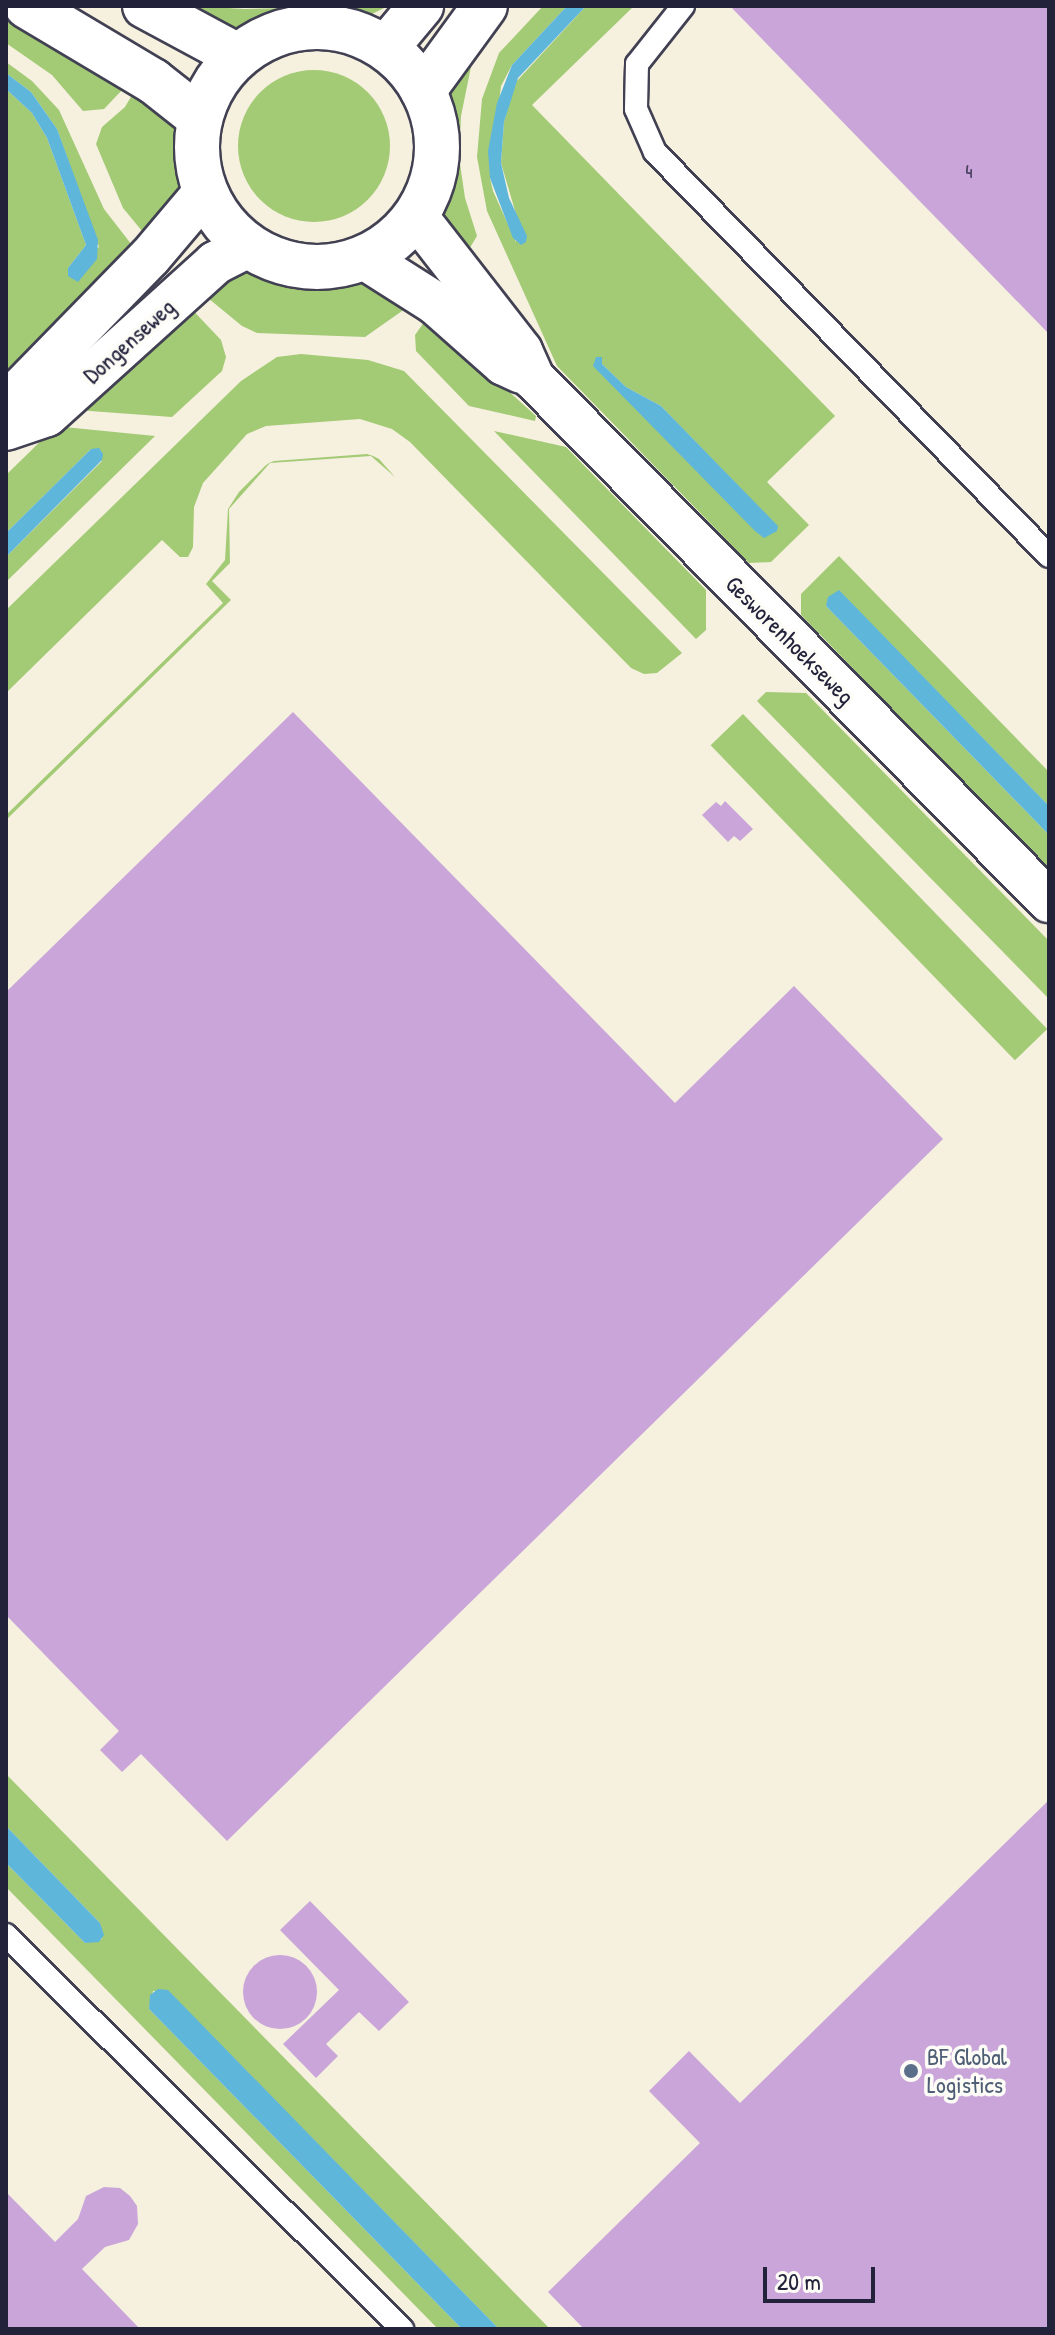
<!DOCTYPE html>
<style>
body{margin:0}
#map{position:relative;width:1055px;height:2335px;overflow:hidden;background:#f6f0de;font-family:"Patrick Hand",sans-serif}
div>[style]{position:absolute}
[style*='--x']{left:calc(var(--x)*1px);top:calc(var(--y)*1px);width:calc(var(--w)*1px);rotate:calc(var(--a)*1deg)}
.green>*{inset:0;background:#a3ca75;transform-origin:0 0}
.round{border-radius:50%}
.water>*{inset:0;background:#5eb6db}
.building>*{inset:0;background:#c9a5d9}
.roads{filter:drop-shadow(2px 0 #424153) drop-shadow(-2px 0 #424153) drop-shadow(0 2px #424153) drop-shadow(0 -2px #424153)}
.service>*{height:22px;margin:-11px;padding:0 11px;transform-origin:11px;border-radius:11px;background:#fff}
.minor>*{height:42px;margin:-21px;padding:0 21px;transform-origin:21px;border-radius:21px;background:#fff}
.tertiary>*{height:44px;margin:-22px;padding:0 22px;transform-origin:22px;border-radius:22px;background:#fff}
.tertiary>.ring{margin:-22px;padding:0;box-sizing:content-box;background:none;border:44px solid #fff;border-radius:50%}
.dots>*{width:22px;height:22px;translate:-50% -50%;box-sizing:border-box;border:4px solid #fdfcf7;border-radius:50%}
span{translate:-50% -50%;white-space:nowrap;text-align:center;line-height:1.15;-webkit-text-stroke:7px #fdfcf7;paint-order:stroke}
.number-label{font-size:20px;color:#4c4362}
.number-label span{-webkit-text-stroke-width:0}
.street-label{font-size:24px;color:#22223b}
.service-label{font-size:24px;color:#4e5e75}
.left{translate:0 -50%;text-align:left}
.frame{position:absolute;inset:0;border:8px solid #22223b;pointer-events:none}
.scale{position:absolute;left:763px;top:2267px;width:112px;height:36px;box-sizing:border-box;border:4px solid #22223b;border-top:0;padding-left:10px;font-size:24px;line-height:28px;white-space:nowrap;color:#22223b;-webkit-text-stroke:6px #fdfcf7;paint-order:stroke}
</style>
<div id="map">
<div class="green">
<div style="clip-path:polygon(191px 6px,245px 9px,388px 6px,360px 20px,301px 19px,233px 34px)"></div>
<div style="clip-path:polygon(evenodd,543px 6px,567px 6px,512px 65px,501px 86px,490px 178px,493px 191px,516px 242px,516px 214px,501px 163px,504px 122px,515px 83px,586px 6px,634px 6px,532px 105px,835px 416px,767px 482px,809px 525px,771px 562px,749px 563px,557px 366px,487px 211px,477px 157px,482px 99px,499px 53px,543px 6px,596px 364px,602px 364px,626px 387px,661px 406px,777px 526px,777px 531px,596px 364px)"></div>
<div style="clip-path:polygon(6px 10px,124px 81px,123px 89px,104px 109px,83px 111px,52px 75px,6px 43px)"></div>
<div style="clip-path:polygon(474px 52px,461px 116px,459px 157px,465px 198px,477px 236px,465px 256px,432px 212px,432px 201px,442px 148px,437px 103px)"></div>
<div style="clip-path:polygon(6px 62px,32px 81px,59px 110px,104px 209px,135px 249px,6px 385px,6px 89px,32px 113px,47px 138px,86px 245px,68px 268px,99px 247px,57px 129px,31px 92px,6px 73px)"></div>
<div class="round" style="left:238px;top:70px;width:152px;height:152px"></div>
<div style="clip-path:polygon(135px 90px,183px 131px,187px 152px,182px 192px,147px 237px,123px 208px,96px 144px,102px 127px,125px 107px)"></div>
<div style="clip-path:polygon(255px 263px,301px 273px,353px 272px,412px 304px,365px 337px,257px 333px,242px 326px,197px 289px)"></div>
<div style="clip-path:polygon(184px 301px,221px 340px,226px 357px,222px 371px,172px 417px,76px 410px)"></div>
<div style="clip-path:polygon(427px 318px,536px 416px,535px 421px,469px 406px,416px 351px,415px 335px)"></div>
<div style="clip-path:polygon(301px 354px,368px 360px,404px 371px,682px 653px,657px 673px,644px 674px,631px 668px,410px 442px,392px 429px,360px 419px,266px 426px,247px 434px,203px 483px,194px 507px,193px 547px,188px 557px,180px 557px,162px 540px,6px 693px,6px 610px,241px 381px,277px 357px)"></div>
<div style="clip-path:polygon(64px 427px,155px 436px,6px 582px,6px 557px,102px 461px,91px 449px,6px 533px,6px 475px,48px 434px)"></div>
<div style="clip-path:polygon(494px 431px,566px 447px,706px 590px,706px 630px,696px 639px)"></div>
<div style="clip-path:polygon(367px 454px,373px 456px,379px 459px,395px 477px,371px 456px,270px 463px,229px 509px,230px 563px,212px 581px,231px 600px,6px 820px,6px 815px,223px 603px,206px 584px,225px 560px,228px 509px,239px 492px,265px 466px,269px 463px,274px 461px)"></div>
<div style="clip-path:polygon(839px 556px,1049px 772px,1049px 806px,839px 591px,826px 606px,1049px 835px,1049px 870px,801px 615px,801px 594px)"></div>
<div style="clip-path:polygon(766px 692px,806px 693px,1049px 941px,1049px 999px,757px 701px)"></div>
<div style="left:743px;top:714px;width:438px;height:45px;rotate:46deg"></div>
<div style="clip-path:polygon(6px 1774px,550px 2329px,499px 2329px,168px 1991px,153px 1991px,149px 2009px,462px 2329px,438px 2329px,6px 1887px,6px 1863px,85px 1943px,102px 1939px,100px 1923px,6px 1826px)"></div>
</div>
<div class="water">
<div style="clip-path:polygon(567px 6px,586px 6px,518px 78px,504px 122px,501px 163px,509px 198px,527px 236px,526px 242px,521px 245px,513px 238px,490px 178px,488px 151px,497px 103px,512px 65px)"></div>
<div style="clip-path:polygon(6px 73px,31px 92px,57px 129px,98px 240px,97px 259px,78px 282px,68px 276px,68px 268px,86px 245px,47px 138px,32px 113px,6px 89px)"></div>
<div style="clip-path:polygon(596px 357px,602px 357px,602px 364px,626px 387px,661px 406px,778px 526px,777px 531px,764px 538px,755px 531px,593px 366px)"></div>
<div style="clip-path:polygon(99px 448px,103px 454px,102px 460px,6px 557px,6px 533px,91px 449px)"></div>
<div style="clip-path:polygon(839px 590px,1049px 806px,1049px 835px,826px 606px,828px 597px)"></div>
<div style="clip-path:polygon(6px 1826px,100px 1923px,104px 1935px,99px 1942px,85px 1943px,6px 1863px)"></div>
<div style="clip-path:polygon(158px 1989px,168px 1990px,499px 2329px,462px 2329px,149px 2009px,150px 1995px)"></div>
</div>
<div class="building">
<div style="clip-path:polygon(730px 6px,1049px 6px,1049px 334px)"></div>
<div style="clip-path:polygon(293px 712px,675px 1103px,794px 986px,943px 1139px,227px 1841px,141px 1754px,122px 1772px,100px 1750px,119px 1731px,6px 1615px,6px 992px)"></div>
<div style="clip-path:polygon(725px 801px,753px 829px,740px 841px,734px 836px,728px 842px,702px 815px,716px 802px,721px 806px)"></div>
<div style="clip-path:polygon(1049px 1800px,1049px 2329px,584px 2329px,548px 2292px,700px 2143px,649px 2091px,689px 2051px,740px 2103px)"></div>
<div style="clip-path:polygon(310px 1901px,409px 2002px,379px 2031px,359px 2012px,326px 2044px,338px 2056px,316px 2078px,283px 2044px,339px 1990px,280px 1930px)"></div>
<div class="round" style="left:243px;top:1955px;width:74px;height:74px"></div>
<div style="clip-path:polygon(104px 2187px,120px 2188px,130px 2196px,137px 2206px,138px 2224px,129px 2240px,105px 2247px,82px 2269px,140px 2329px,6px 2329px,6px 2192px,55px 2242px,78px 2219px,86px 2196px)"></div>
</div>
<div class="roads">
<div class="service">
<div style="--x:683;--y:6;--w:74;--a:128.4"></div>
<div style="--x:637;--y:64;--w:45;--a:91.3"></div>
<div style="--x:636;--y:109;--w:47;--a:66.2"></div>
<div style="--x:655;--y:152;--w:564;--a:45.72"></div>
<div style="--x:6;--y:1935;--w:559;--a:44.85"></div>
</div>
<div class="minor">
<div style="--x:416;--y:216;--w:171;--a:52.1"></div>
<div style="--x:521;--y:351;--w:30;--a:66"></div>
<div style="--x:533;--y:378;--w:735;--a:45.39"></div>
<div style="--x:364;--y:258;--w:84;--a:32.4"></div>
<div style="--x:435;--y:303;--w:92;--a:41.5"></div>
<div style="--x:504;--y:364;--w:19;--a:25"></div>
<div style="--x:6;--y:421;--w:37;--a:-64"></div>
<div style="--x:22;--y:388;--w:183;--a:-45.7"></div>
<div style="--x:150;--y:257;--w:85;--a:-49.8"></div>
<div style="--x:6;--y:429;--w:43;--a:-18.9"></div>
<div style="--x:47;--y:415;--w:227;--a:-42.1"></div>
<div style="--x:215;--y:263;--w:37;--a:-27"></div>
</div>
<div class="tertiary">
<div style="--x:27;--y:6;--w:147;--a:30.8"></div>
<div style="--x:153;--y:81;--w:60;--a:38.2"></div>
<div style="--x:145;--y:6;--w:106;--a:28.3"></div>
<div class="ring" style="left:197px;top:27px;width:196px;height:196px"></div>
<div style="--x:386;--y:48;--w:55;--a:-50.2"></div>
<div style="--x:423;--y:91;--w:105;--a:-53.9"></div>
</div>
</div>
<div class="dots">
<div style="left:911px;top:2071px;background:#5c6f8a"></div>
</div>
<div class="number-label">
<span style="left:969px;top:170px">4</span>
</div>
<div class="street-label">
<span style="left:129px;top:341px;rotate:-42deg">Dongenseweg</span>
<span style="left:790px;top:640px;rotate:45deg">Gesworenhoekseweg</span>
</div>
<div class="service-label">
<span class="left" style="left:927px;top:2071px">BF Global<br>Logistics</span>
</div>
<div class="frame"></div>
<div class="scale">20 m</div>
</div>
